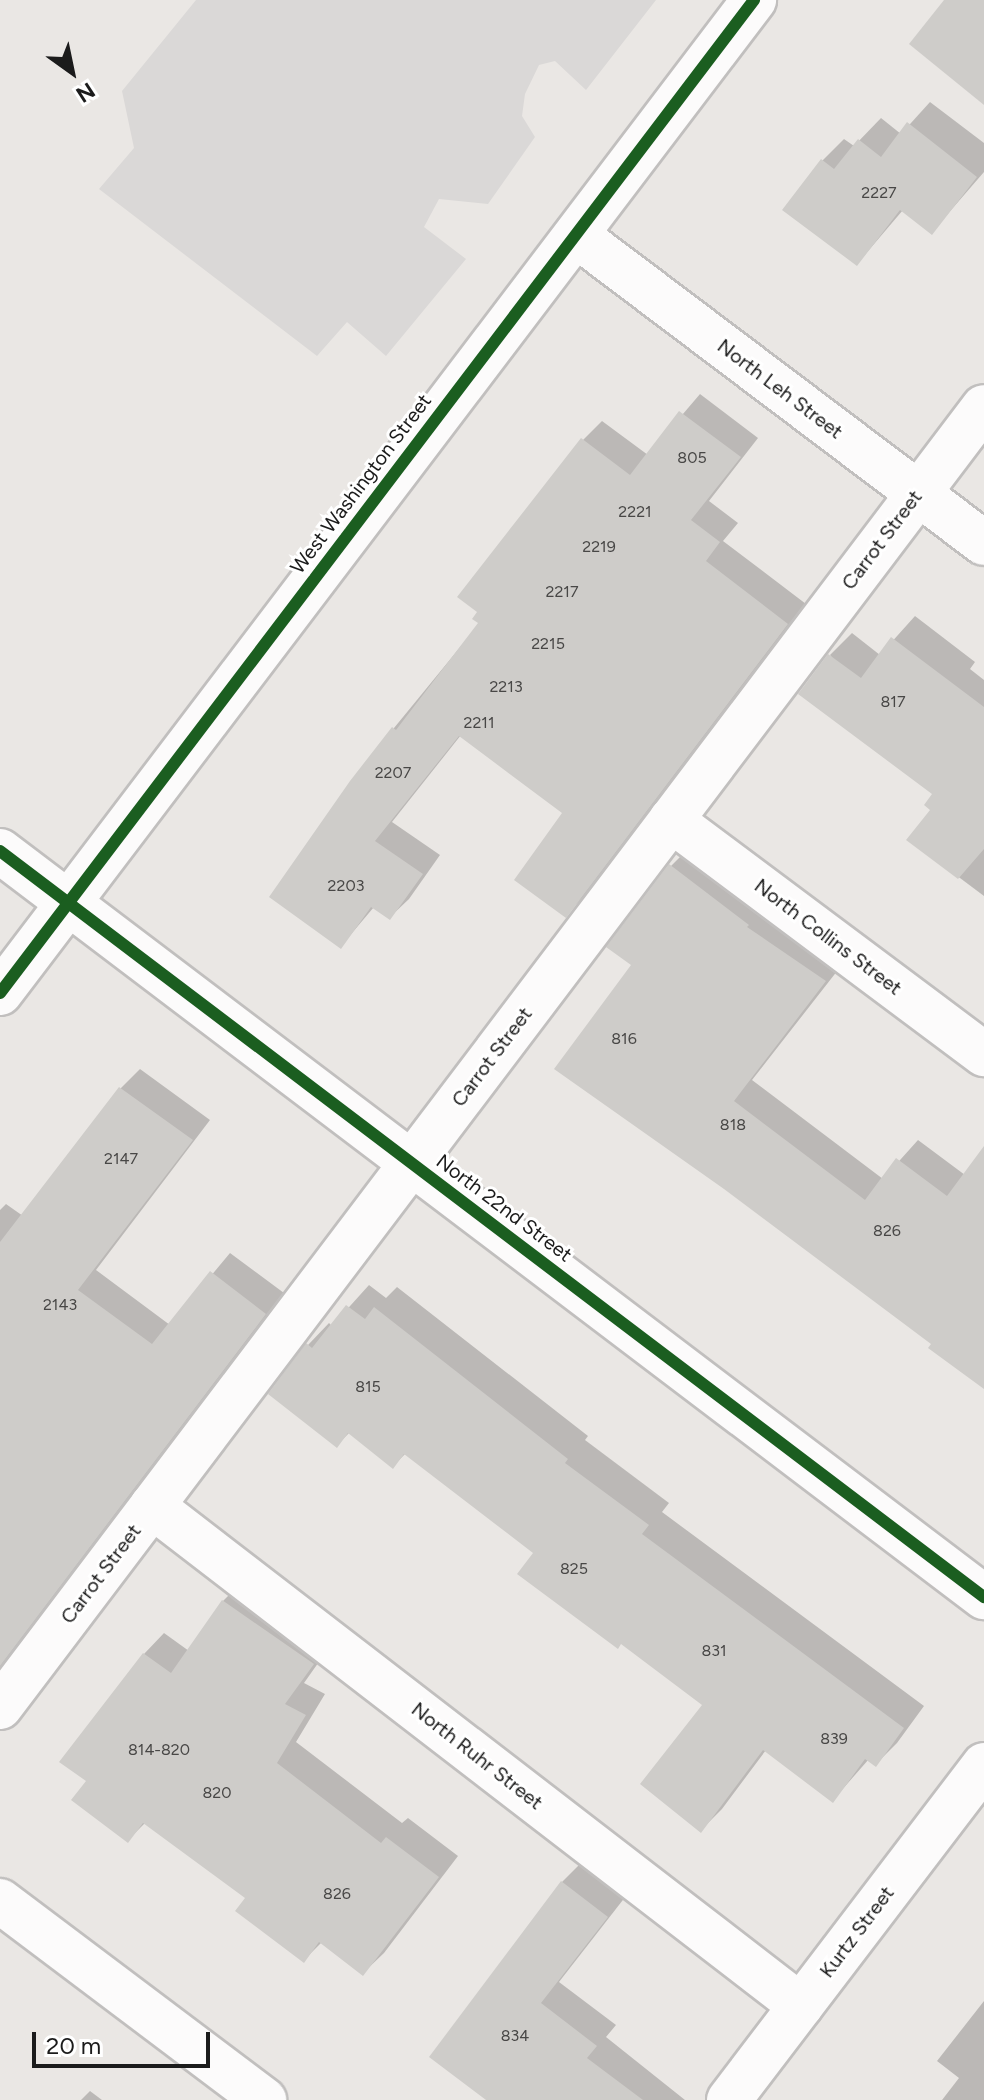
<!DOCTYPE html>
<style>
body{margin:0}
#map{position:relative;width:984px;height:2100px;overflow:hidden;background:#eae7e4;font-family:Figtree,sans-serif}
div>[style]{position:absolute}
[style*='--x']{left:calc(var(--x)*1px);top:calc(var(--y)*1px);width:calc(var(--w)*1px);rotate:calc(var(--a)*1deg)}
.parking>*{inset:0;background:#dad8d7}
.shadow>*{inset:0;background:#0003}
.building>*{inset:0;background:#ceccc9}
.roads{filter:drop-shadow(2px 0 #c1bfbe) drop-shadow(-2px 0 #c1bfbe) drop-shadow(0 2px #c1bfbe) drop-shadow(0 -2px #c1bfbe)}
.minor>*{height:44px;margin:-22px;padding:0 22px;transform-origin:22px;border-radius:22px;background:#fcfbfb}
.cycleway>*{height:12px;margin:-6px;padding:0 6px;transform-origin:6px;border-radius:6px;background:#1b5e20}
span{translate:-50% -50%;white-space:nowrap;text-align:center;line-height:1.15;-webkit-text-stroke:6px #fff;paint-order:stroke}
.number-label{font-size:16px;color:#484746}
.number-label span{-webkit-text-stroke-width:0}
.street-label{font-size:20px;color:#1b1b1b}
.north{position:absolute;left:32px;top:32px;width:80px;height:80px;-webkit-text-stroke:6px #fff;paint-order:stroke;rotate:147deg;font-size:22px;font-weight:700;line-height:32px;text-align:center;color:#1b1b1b}
.north::after{content:'';display:block;margin:auto;width:28px;height:36px;background:#1b1b1b;clip-path:polygon(50% 0,100% 100%,50% 72%,0 100%)}
.scale{position:absolute;left:32px;top:2032px;width:178px;height:36px;box-sizing:border-box;border:4px solid #1b1b1b;border-top:0;padding-left:10px;font-size:24px;line-height:28px;white-space:nowrap;color:#1b1b1b;-webkit-text-stroke:6px #fff;paint-order:stroke}
</style>
<div id="map">
<div class="parking">
<div style="clip-path:polygon(196px 0,656px 0,586px 90px,555px 61px,539px 65px,525px 94px,522px 116px,535px 137px,488px 204px,439px 199px,424px 227px,466px 259px,386px 356px,347px 322px,317px 356px,99px 189px,134px 148px,122px 91px)"></div>
</div>
<div class="shadow">
<div style="clip-path:polygon(930px 102px,984px 143px,984px 172px,932px 232px,903px 210px,857px 264px,822px 161px,844px 139px,854px 146px,881px 118px,901px 134px)"></div>
<div style="clip-path:polygon(700px 394px,758px 438px,709px 501px,738px 523px,723px 541px,806px 604px,584px 896px,566px 915px,564px 813px,461px 735px,392px 822px,440px 855px,409px 899px,390px 917px,374px 907px,341px 946px,394px 728px,480px 623px,583px 440px,602px 421px,648px 455px)"></div>
<div style="clip-path:polygon(915px 616px,975px 662px,970px 669px,984px 680px,984px 896px,908px 839px,933px 810px,935px 794px,830px 655px,852px 633px,880px 655px)"></div>
<div style="clip-path:polygon(691px 846px,845px 961px,752px 1080px,883px 1179px,918px 1140px,965px 1175px,984px 1149px,984px 1388px,934px 1344px,726px 1187px,634px 965px,671px 866px)"></div>
<div style="clip-path:polygon(140px 1069px,210px 1120px,96px 1270px,170px 1325px,230px 1253px,284px 1293px,0 1670px,0 1210px,6px 1204px,23px 1216px,121px 1088px)"></div>
<div style="clip-path:polygon(369px 1285px,386px 1298px,397px 1287px,588px 1436px,585px 1440px,669px 1503px,662px 1512px,924px 1706px,897px 1743px,876px 1764px,869px 1759px,833px 1800px,766px 1750px,722px 1809px,701px 1830px,705px 1704px,536px 1553px,406px 1453px,393px 1466px,350px 1432px,337px 1445px,308px 1345px,329px 1323px,332px 1326px)"></div>
<div style="clip-path:polygon(243px 1581px,333px 1642px,304px 1683px,325px 1694px,296px 1742px,402px 1823px,408px 1818px,458px 1856px,384px 1953px,363px 1973px,322px 1942px,304px 1960px,248px 1897px,146px 1822px,127px 1841px,88px 1781px,144px 1654px,164px 1633px,189px 1651px,223px 1601px)"></div>
<div style="clip-path:polygon(582px 1862px,626px 1896px,559px 1982px,616px 2025px,606px 2037px,685px 2100px,489px 2100px,562px 1882px)"></div>
<div style="clip-path:polygon(984px 2001px,984px 2100px,942px 2100px,959px 2078px,937px 2061px)"></div>
<div style="clip-path:polygon(90px 2091px,102px 2100px,81px 2100px)"></div>
</div>
<div class="building">
<div style="clip-path:polygon(944px 0,984px 0,984px 105px,909px 44px)"></div>
<div style="clip-path:polygon(907px 122px,977px 177px,932px 235px,900px 210px,857px 266px,782px 210px,821px 159px,834px 169px,858px 139px,881px 157px)"></div>
<div style="clip-path:polygon(679px 411px,741px 457px,691px 520px,720px 542px,706px 561px,788px 624px,566px 918px,514px 880px,562px 813px,459px 736px,375px 841px,423px 874px,390px 920px,371px 907px,341px 949px,269px 897px,350px 781px,392px 727px,396px 730px,478px 623px,472px 619px,477px 612px,457px 597px,581px 438px,630px 475px)"></div>
<div style="clip-path:polygon(891px 637px,984px 707px,984px 849px,958px 879px,906px 840px,930px 810px,924px 805px,932px 794px,798px 694px,828px 654px,861px 678px)"></div>
<div style="clip-path:polygon(669px 864px,749px 925px,747px 927px,826px 981px,734px 1101px,865px 1200px,896px 1158px,947px 1196px,984px 1146px,984px 1389px,928px 1348px,931px 1344px,724px 1189px,554px 1069px,631px 965px,606px 947px)"></div>
<div style="clip-path:polygon(119px 1087px,193px 1140px,78px 1290px,152px 1344px,210px 1271px,266px 1314px,0 1666px,0 1242px)"></div>
<div style="clip-path:polygon(346px 1305px,365px 1319px,374px 1307px,568px 1459px,565px 1463px,649px 1525px,642px 1534px,904px 1728px,876px 1767px,865px 1759px,833px 1803px,763px 1750px,701px 1833px,640px 1784px,702px 1705px,621px 1644px,618px 1649px,517px 1574px,533px 1553px,404px 1454px,393px 1469px,348px 1433px,337px 1448px,268px 1394px,306px 1343px,312px 1348px)"></div>
<div style="clip-path:polygon(222px 1600px,314px 1664px,285px 1704px,306px 1715px,277px 1763px,381px 1843px,386px 1837px,439px 1877px,363px 1976px,319px 1942px,304px 1963px,235px 1911px,245px 1898px,143px 1823px,128px 1843px,71px 1800px,86px 1781px,59px 1762px,143px 1653px,171px 1673px)"></div>
<div style="clip-path:polygon(561px 1881px,608px 1917px,541px 2003px,597px 2046px,587px 2058px,643px 2100px,486px 2100px,429px 2057px)"></div>
</div>
<div class="roads">
<div class="minor">
<div style="--x:576;--y:235;--w:511;--a:37.05"></div>
<div style="--x:671;--y:820;--w:391;--a:36.8"></div>
<div style="--x:0;--y:851;--w:1235;--a:37.17"></div>
<div style="--x:0;--y:993;--w:1247;--a:-52.79"></div>
<div style="--x:152;--y:1506;--w:819;--a:37.61"></div>
<div style="--x:0;--y:1707;--w:1630;--a:-52.88"></div>
<div style="--x:0;--y:1901;--w:331;--a:37"></div>
<div style="--x:729;--y:2100;--w:421;--a:-52.7"></div>
</div>
</div>
<div class="cycleway">
<div style="--x:0;--y:851;--w:1235;--a:37.17"></div>
<div style="--x:0;--y:993;--w:1247;--a:-52.79"></div>
</div>
<div class="number-label">
<span style="left:879px;top:193px">2227</span>
<span style="left:692px;top:458px">805</span>
<span style="left:635px;top:512px">2221</span>
<span style="left:599px;top:547px">2219</span>
<span style="left:562px;top:592px">2217</span>
<span style="left:548px;top:644px">2215</span>
<span style="left:506px;top:687px">2213</span>
<span style="left:893px;top:702px">817</span>
<span style="left:479px;top:723px">2211</span>
<span style="left:393px;top:773px">2207</span>
<span style="left:346px;top:886px">2203</span>
<span style="left:624px;top:1039px">816</span>
<span style="left:733px;top:1125px">818</span>
<span style="left:121px;top:1159px">2147</span>
<span style="left:887px;top:1231px">826</span>
<span style="left:60px;top:1305px">2143</span>
<span style="left:368px;top:1387px">815</span>
<span style="left:574px;top:1569px">825</span>
<span style="left:714px;top:1651px">831</span>
<span style="left:834px;top:1739px">839</span>
<span style="left:159px;top:1750px">814-820</span>
<span style="left:217px;top:1793px">820</span>
<span style="left:337px;top:1894px">826</span>
<span style="left:515px;top:2036px">834</span>
</div>
<div class="street-label">
<span style="left:780px;top:389px;rotate:37deg">North Leh Street</span>
<span style="left:361px;top:484px;rotate:-53deg">West Washington Street</span>
<span style="left:882px;top:540px;rotate:-53deg">Carrot Street</span>
<span style="left:828px;top:937px;rotate:37deg">North Collins Street</span>
<span style="left:492px;top:1057px;rotate:-53deg">Carrot Street</span>
<span style="left:504px;top:1208px;rotate:37deg">North 22nd Street</span>
<span style="left:101px;top:1574px;rotate:-53deg">Carrot Street</span>
<span style="left:477px;top:1756px;rotate:38deg">North Ruhr Street</span>
<span style="left:857px;top:1932px;rotate:-53deg">Kurtz Street</span>
</div>
<div class="north">N</div>
<div class="scale">20 m</div>
</div>
